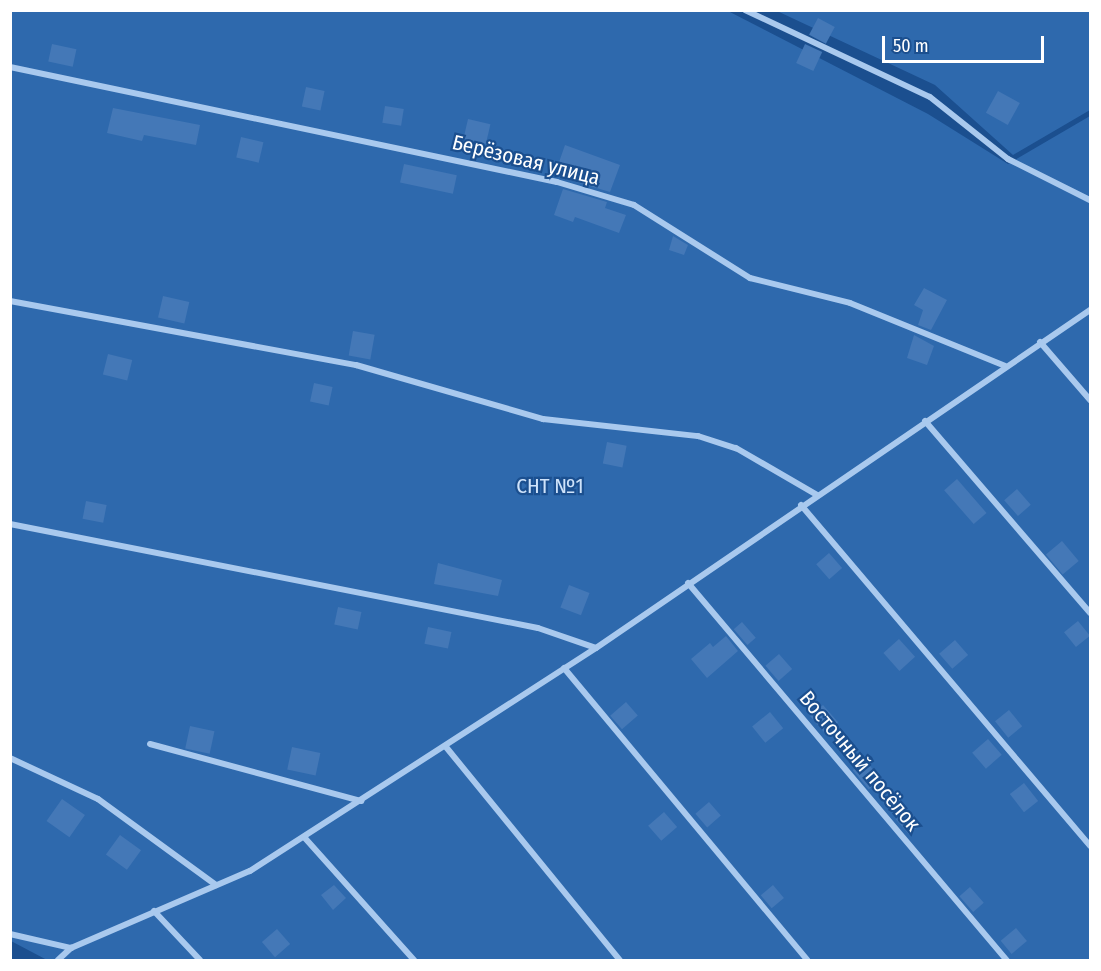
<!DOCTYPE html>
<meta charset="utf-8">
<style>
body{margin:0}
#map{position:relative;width:1101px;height:971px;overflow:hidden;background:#1b4f8f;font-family:"Fira Sans Condensed",sans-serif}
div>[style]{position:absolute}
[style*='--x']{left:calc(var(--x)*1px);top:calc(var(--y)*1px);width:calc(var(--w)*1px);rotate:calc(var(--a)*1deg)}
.green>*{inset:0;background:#2e69ad}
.building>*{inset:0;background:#4478b7;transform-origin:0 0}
.minor>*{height:6px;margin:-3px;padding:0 3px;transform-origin:3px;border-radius:3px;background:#a9c9ee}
span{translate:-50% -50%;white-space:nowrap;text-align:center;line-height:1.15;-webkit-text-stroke:4.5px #1b4f8f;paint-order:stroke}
.street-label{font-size:21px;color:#fff}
.park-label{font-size:21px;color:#cfe3fa}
.frame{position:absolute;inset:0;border:12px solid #fff;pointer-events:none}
.scale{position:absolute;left:882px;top:36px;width:162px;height:27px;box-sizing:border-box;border:3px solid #fff;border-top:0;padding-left:8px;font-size:18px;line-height:21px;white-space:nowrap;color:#fff;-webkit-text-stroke:4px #1b4f8f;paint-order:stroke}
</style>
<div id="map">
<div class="green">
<div style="clip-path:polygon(10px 11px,728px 11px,928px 114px,1008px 164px,1090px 116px,1090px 960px,47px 960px,11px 941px)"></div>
<div style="clip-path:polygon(777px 11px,1090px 11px,1090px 110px,1013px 155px,935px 85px)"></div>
</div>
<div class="building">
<div style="left:818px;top:18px;width:19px;height:19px;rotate:28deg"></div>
<div style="left:52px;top:44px;width:25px;height:18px;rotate:12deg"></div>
<div style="left:805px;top:44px;width:19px;height:21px;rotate:25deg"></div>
<div style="left:306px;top:87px;width:19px;height:20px;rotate:12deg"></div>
<div style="left:998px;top:91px;width:25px;height:25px;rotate:29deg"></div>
<div style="left:385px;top:106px;width:19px;height:17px;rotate:9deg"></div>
<div style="clip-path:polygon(113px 108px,200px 125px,196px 145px,144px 135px,142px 141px,107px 133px)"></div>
<div style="left:468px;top:119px;width:23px;height:20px;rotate:13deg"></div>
<div style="left:241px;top:137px;width:23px;height:21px;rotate:13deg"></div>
<div style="clip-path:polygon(565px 145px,620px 165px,610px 192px,566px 179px,570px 169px,558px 165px)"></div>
<div style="left:404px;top:164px;width:54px;height:19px;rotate:12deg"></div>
<div style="clip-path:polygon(563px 189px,607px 202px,605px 208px,626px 215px,619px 233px,575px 217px,573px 222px,554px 215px)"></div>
<div style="clip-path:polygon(673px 236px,688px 245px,684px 255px,669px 250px)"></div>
<div style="clip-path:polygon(924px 288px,947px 300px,931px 330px,918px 325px,923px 310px,914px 305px)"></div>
<div style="left:163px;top:296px;width:27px;height:22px;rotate:13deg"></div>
<div style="left:353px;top:331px;width:22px;height:25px;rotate:10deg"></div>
<div style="clip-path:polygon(914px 335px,934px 346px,927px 365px,907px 358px)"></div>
<div style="left:108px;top:354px;width:25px;height:21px;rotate:14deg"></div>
<div style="left:314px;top:383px;width:19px;height:19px;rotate:12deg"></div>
<div style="left:607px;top:442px;width:20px;height:22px;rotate:11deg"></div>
<div style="left:957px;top:479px;width:45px;height:17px;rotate:49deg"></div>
<div style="left:1017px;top:489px;width:21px;height:17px;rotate:49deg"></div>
<div style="left:86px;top:501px;width:21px;height:18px;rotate:11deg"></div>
<div style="left:1062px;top:541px;width:26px;height:21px;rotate:50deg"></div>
<div style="left:829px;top:553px;width:20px;height:17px;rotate:49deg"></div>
<div style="clip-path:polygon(438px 563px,502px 580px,498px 596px,434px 584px)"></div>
<div style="left:569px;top:585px;width:22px;height:24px;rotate:21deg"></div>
<div style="left:338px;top:607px;width:24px;height:18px;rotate:12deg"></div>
<div style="left:1078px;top:621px;width:19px;height:18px;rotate:51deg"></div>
<div style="left:742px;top:622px;width:21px;height:11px;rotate:49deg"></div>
<div style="left:428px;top:627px;width:24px;height:17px;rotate:12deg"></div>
<div style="clip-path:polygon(726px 636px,738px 651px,707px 678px,691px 659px,710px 643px,713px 647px)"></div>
<div style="left:899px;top:639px;width:24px;height:21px;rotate:48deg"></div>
<div style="left:955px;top:640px;width:20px;height:21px;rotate:49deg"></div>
<div style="left:779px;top:654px;width:20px;height:18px;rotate:49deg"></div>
<div style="left:626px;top:702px;width:18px;height:21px;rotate:49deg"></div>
<div style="left:823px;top:705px;width:23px;height:17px;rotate:49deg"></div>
<div style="left:1009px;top:710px;width:21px;height:18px;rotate:51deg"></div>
<div style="left:770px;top:712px;width:21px;height:23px;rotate:51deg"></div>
<div style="left:190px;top:726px;width:25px;height:23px;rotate:12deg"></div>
<div style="left:988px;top:739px;width:21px;height:21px;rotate:49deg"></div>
<div style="left:292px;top:747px;width:29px;height:23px;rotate:12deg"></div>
<div style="left:865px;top:760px;width:25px;height:16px;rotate:50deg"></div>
<div style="left:1024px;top:783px;width:23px;height:18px;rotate:52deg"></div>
<div style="left:62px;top:799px;width:28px;height:27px;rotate:35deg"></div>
<div style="left:709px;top:802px;width:18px;height:18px;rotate:49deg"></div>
<div style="left:664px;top:812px;width:20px;height:21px;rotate:49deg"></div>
<div style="left:904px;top:812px;width:20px;height:11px;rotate:49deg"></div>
<div style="left:120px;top:835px;width:26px;height:24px;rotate:36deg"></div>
<div style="clip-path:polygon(334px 885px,346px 898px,333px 910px,321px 895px)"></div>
<div style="left:773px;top:885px;width:17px;height:16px;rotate:50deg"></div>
<div style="left:970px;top:887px;width:21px;height:14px;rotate:49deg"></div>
<div style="left:1016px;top:928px;width:17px;height:20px;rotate:50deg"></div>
<div style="left:277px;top:929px;width:20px;height:20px;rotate:49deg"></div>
</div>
<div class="minor">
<div style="--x:745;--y:10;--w:204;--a:25.2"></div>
<div style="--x:930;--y:97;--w:100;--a:38.5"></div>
<div style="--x:1008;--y:159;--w:92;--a:26.6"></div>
<div style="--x:10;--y:67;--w:559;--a:11.87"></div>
<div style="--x:557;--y:182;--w:80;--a:16.6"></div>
<div style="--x:634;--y:205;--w:137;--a:32.2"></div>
<div style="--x:750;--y:278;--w:103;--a:14"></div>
<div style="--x:850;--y:303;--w:167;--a:22.1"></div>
<div style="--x:10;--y:301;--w:352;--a:10.5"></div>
<div style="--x:356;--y:365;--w:195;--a:16.1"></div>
<div style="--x:543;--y:419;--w:156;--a:6.3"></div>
<div style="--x:698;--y:436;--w:40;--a:18"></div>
<div style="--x:736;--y:448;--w:94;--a:30.1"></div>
<div style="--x:1040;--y:342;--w:77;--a:49.2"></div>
<div style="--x:925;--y:421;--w:253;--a:49.3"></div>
<div style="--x:801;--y:505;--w:447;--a:49.7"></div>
<div style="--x:10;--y:524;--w:538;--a:11.14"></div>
<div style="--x:538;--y:628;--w:61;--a:19"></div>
<div style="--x:688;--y:583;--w:494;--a:49.8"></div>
<div style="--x:564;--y:668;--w:380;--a:50.2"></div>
<div style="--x:150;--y:744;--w:219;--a:15.1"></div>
<div style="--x:446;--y:747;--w:275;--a:50.8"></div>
<div style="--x:10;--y:758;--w:97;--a:25"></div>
<div style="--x:98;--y:799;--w:146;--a:36.1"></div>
<div style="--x:304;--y:837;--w:165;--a:48.2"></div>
<div style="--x:154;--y:911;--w:67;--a:46.8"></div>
<div style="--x:10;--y:934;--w:63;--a:12.9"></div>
<div style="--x:71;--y:948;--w:195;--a:-23.3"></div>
<div style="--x:250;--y:871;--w:412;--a:-32.8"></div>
<div style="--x:596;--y:648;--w:599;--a:-34.38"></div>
<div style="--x:58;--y:960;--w:18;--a:-43"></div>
</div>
<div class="street-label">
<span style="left:526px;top:160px;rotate:14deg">Берёзовая улица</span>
<span style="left:860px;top:761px;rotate:50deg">Восточный посёлок</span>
</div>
<div class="park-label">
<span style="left:550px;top:486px">СНТ №1</span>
</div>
<div class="frame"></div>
<div class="scale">50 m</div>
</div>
